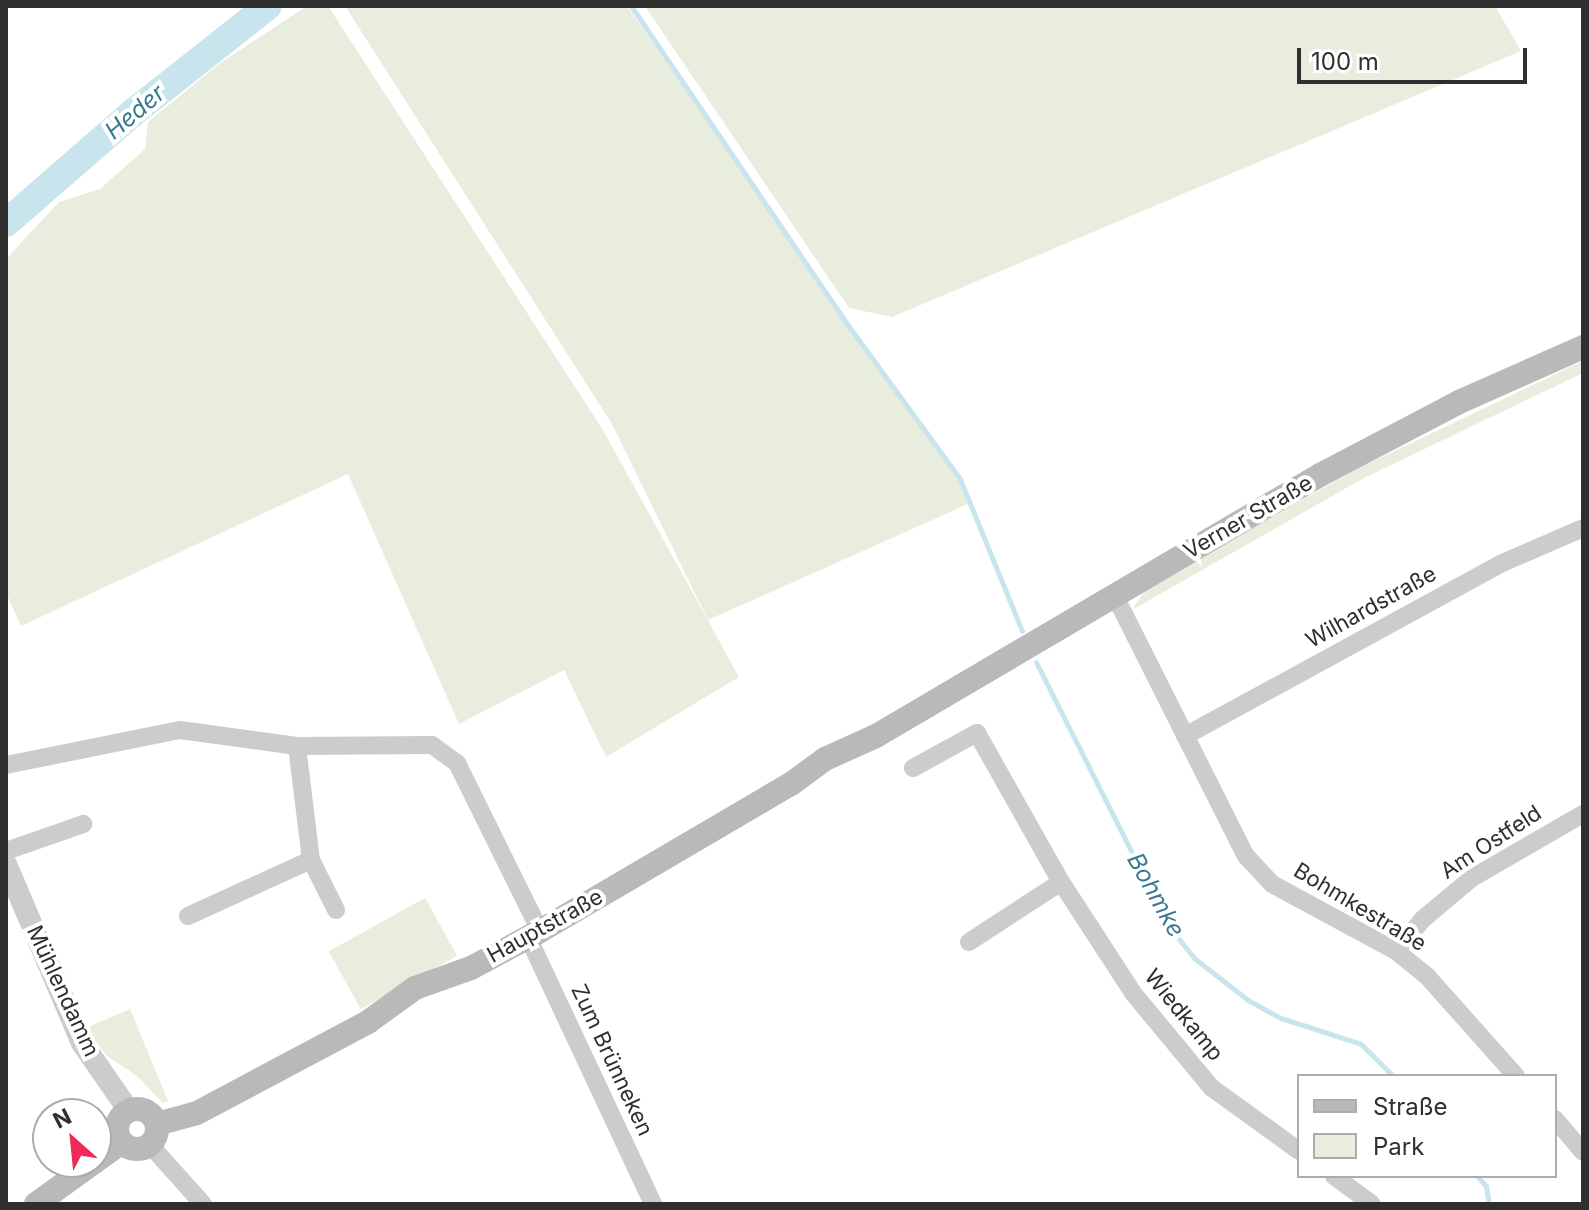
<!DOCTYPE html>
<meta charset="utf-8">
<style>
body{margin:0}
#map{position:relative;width:1589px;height:1210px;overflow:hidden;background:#fff;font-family:Inter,sans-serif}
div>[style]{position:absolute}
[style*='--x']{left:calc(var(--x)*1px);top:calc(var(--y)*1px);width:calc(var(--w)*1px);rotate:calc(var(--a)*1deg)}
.green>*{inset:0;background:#e8eddd;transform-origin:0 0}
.stream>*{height:5px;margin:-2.5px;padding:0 2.5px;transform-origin:2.5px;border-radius:2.5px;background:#c8e5ee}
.river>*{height:28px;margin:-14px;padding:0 14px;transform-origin:14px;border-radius:14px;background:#c8e5ee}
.minor>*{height:18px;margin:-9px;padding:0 9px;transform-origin:9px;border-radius:9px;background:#ccc}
.tertiary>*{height:22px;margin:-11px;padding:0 11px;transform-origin:11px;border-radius:11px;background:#ccc}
.secondary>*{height:24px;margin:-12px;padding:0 12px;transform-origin:12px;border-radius:12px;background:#b9b9b9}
.secondary>.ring{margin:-12px;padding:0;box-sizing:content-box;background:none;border:24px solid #b9b9b9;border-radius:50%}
span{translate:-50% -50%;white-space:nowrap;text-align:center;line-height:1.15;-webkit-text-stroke:8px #fff;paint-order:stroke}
.street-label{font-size:22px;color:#2f2f2f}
.water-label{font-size:24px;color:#377a8f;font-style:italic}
.frame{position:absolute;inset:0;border:8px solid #2f2f2f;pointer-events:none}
.legend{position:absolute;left:1297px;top:1074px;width:260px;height:104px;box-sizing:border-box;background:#fff;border:2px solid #acacac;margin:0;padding:10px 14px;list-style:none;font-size:24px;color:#2f2f2f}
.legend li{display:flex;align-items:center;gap:16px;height:40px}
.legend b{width:40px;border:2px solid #acacac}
.north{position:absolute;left:32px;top:1098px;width:80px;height:80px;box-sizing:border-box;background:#fff;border:2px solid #acacac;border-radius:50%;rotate:333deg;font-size:22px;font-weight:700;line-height:32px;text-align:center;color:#2f2f2f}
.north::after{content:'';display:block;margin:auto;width:28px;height:36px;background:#ed2b56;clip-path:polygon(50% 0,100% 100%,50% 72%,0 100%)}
.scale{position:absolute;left:1297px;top:48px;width:230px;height:36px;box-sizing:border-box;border:4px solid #2f2f2f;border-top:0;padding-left:10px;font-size:24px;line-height:28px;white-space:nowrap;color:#2f2f2f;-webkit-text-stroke:6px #fff;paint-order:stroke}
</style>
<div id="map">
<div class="green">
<div style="clip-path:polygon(307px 6px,328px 6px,603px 430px,739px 677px,606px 757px,564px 670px,459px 724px,348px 474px,21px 626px,6px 593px,6px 259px,59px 202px,100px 189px,145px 149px,148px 122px,219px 64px)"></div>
<div style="clip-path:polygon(345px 6px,627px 6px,958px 480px,968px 504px,708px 620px,612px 424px)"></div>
<div style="clip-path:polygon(645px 6px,1495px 6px,1521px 51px,892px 317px,849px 308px)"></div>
<div style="clip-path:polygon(1583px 361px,1583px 373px,1362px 479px,1132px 610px,1146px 589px,1357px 469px)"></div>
<div style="left:425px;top:898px;width:66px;height:110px;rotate:61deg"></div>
<div style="clip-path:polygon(130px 1009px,168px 1101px,163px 1103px,137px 1076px,107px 1056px,86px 1028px)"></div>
</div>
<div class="stream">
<div style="--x:631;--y:6;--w:389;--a:55.8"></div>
<div style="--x:850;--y:328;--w:187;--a:53.9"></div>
<div style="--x:960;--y:479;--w:164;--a:67.8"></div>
<div style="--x:1036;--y:662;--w:298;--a:63.3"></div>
<div style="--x:1170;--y:928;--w:38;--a:51"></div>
<div style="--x:1194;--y:958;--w:68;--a:37.9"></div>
<div style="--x:1248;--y:1000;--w:38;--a:29"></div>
<div style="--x:1281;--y:1018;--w:84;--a:18"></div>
<div style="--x:1361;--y:1044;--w:45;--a:45"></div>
<div style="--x:1477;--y:1176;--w:13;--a:48"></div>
<div style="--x:1486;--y:1186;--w:18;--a:81"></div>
</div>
<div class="river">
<div style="--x:6;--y:223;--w:171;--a:-41"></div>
<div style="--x:135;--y:111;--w:169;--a:-38.3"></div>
</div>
<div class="minor">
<div style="--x:1114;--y:594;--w:293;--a:63.3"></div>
<div style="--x:1246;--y:856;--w:38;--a:47"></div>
<div style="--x:1272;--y:884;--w:141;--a:28.4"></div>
<div style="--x:1396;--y:951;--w:38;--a:39"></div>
<div style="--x:1426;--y:975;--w:135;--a:48.3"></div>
<div style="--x:1185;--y:736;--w:359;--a:-28.6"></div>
<div style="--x:1500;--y:564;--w:90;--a:-23.4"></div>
<div style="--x:6;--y:765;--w:177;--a:-11.4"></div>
<div style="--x:180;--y:730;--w:118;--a:7.8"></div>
<div style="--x:297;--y:746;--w:135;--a:-0.4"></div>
<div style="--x:432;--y:745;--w:31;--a:36"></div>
<div style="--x:457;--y:763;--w:187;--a:63.7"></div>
<div style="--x:913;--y:768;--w:73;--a:-28.7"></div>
<div style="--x:977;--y:733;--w:171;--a:60.6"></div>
<div style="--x:1061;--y:882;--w:132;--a:57"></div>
<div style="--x:1133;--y:993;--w:124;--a:50.3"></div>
<div style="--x:1212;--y:1088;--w:107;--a:35.9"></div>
<div style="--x:6;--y:851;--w:82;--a:-19.3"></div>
<div style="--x:311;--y:860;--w:56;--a:63.4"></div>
<div style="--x:188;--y:916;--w:135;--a:-24.5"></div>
<div style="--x:311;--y:860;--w:115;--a:-97"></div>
<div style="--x:528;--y:937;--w:295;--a:64.9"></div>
<div style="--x:969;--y:942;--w:110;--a:-33.1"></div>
<div style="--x:1396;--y:951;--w:42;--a:-49.8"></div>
<div style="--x:1423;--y:919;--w:64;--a:-39.9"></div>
<div style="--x:1472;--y:878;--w:128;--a:-30"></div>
<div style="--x:1555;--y:1119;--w:43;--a:49.7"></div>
<div style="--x:150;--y:1145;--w:79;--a:48.1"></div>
<div style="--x:1334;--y:1176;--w:47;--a:36.4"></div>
</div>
<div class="tertiary">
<div style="--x:6;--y:864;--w:194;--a:67"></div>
<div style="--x:82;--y:1043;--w:83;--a:55.3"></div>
</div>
<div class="secondary">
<div class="ring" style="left:117px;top:1109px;width:16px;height:16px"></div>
<div style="--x:157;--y:1124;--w:41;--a:-15.4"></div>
<div style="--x:197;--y:1113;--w:194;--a:-28"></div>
<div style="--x:368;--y:1022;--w:58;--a:-35.9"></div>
<div style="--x:415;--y:988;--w:59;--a:-19.7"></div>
<div style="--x:471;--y:968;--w:78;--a:-28.2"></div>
<div style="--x:540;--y:931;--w:291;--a:-30.4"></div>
<div style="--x:791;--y:784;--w:42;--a:-36.3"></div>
<div style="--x:825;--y:759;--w:56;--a:-24.3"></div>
<div style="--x:876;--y:736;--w:515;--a:-30.45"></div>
<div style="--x:1320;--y:475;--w:157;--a:-27.7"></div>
<div style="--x:1459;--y:402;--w:136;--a:-23.9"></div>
<div style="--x:36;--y:1204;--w:106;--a:-35.8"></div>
</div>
<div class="street-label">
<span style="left:1248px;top:517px;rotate:-30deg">Verner Straße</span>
<span style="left:1371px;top:607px;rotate:-29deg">Wilhardstraße</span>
<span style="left:1491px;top:842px;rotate:-33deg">Am Ostfeld</span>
<span style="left:1360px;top:907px;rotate:31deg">Bohmkestraße</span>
<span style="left:545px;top:926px;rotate:-29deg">Hauptstraße</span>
<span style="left:63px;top:991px;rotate:65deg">Mühlendamm</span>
<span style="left:1184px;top:1015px;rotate:51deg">Wiedkamp</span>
<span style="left:612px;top:1060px;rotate:65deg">Zum Brünneken</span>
</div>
<div class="water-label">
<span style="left:135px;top:112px;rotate:-40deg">Heder</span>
<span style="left:1156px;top:895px;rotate:61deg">Bohmke</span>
</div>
<div class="frame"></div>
<ul class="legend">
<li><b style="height:10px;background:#b9b9b9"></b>Straße</li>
<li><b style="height:22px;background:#e8eddd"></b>Park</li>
</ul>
<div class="north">N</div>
<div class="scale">100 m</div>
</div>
